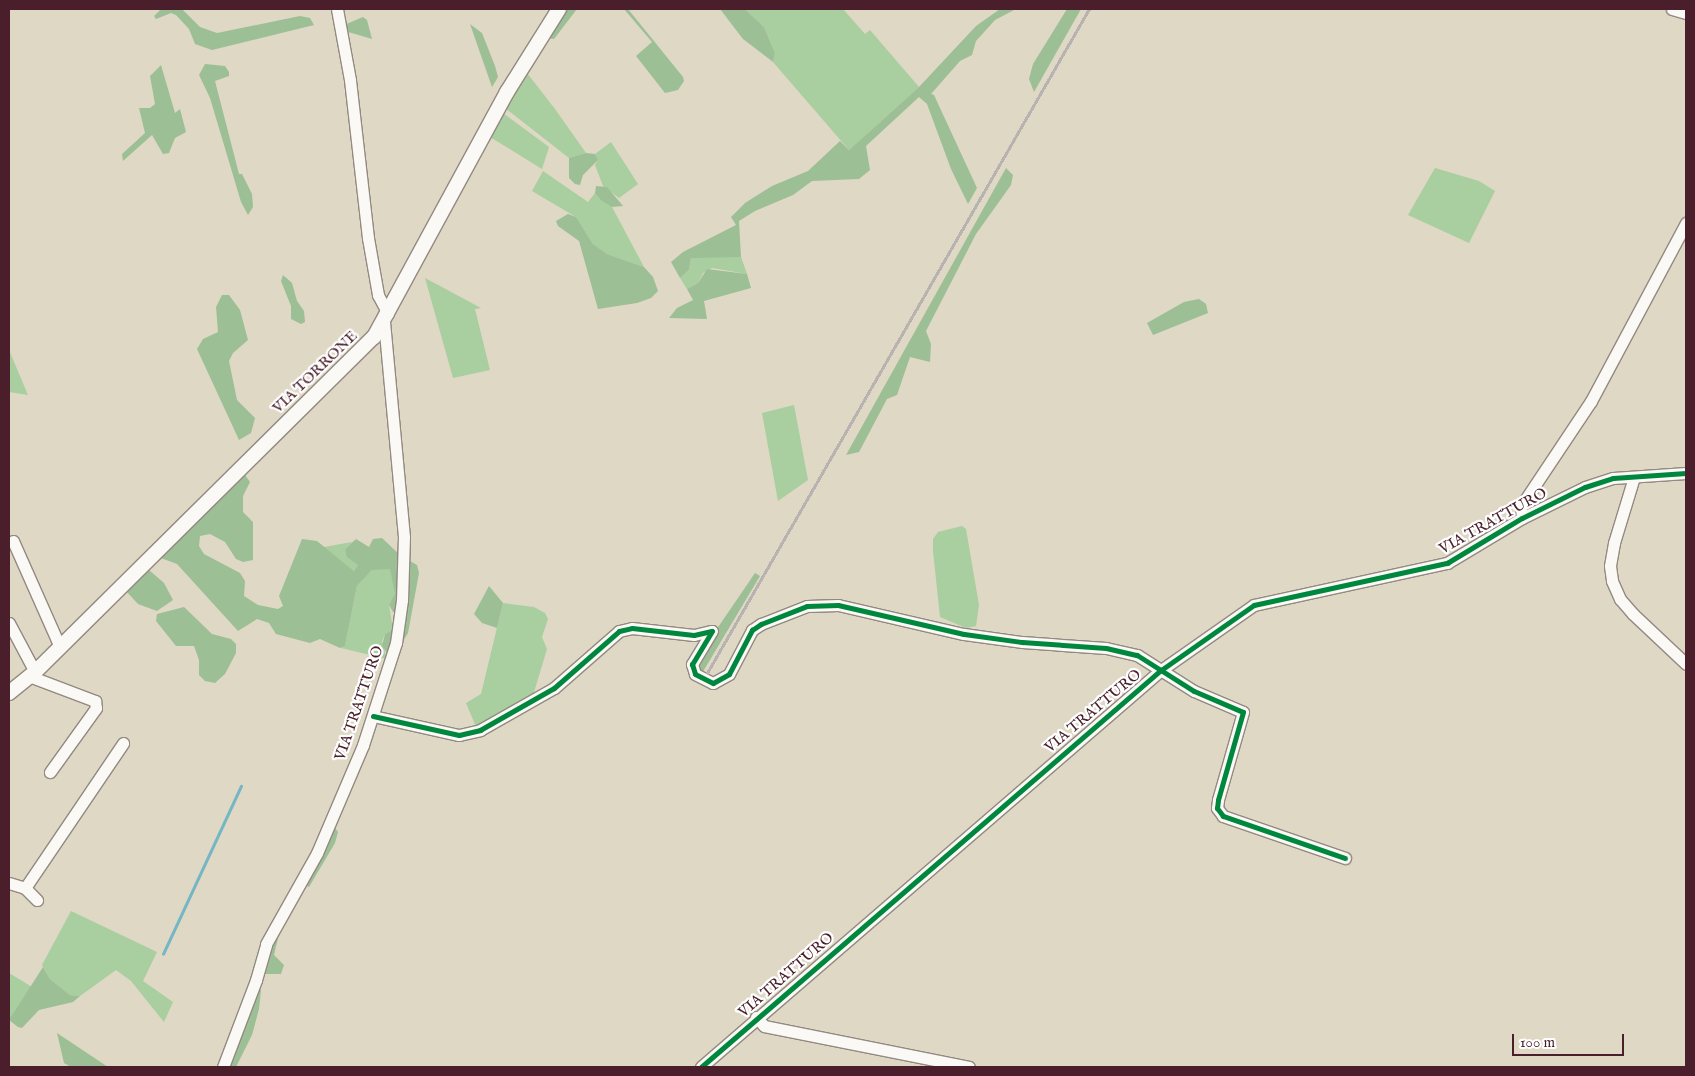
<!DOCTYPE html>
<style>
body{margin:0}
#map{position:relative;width:1695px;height:1076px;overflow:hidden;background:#ded8c4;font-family:"IM FELL English",serif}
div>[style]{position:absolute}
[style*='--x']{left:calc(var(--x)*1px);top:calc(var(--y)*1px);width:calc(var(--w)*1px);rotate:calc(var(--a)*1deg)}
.green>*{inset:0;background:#a9ce9f}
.forest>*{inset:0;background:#9cbf95}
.stream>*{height:2.5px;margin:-1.25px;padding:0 1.25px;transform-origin:1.25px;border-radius:1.25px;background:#74b6c5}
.roads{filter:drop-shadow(1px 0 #938981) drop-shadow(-1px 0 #938981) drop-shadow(0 1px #938981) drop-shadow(0 -1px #938981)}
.minor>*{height:11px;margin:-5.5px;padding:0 5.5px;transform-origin:5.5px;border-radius:5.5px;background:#faf9f6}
.major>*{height:14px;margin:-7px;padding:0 7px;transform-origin:7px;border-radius:7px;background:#faf9f6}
.rail>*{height:2.5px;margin:-1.25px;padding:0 1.25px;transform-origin:1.25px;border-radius:1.25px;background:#b8b2b0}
.cycleway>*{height:5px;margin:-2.5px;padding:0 2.5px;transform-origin:2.5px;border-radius:2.5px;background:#00873e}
span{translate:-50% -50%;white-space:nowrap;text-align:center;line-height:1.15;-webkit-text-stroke:4.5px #fff;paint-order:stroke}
.street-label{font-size:15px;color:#4a1f2b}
.frame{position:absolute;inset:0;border:10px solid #4a1f2b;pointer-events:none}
.scale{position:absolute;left:1512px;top:1034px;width:112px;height:22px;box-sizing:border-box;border:2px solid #4a1f2b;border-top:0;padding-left:6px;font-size:15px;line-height:18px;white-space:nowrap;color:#4a1f2b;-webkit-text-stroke:4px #fff;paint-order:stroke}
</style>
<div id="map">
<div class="green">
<div style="clip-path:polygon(745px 9px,843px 9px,865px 34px,870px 30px,919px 87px,849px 150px,773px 62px,775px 53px,764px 27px)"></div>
<div style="clip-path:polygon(527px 73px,555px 109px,586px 153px,569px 158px,505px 108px)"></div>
<div style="clip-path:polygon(503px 113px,549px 147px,542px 169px,490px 137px)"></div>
<div style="clip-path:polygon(611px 142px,638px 184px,619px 198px,603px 186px,595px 165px,598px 160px,595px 154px)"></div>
<div style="clip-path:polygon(1435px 168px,1479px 181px,1495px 191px,1469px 243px,1408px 215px)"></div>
<div style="clip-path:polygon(543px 171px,588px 202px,595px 193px,612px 207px,644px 267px,607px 254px,593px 244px,576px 217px,532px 191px)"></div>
<div style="clip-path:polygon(697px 256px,741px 257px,747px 274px,712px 268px,703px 273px,698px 283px,687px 289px,680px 278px,689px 270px,691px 258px)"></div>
<div style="clip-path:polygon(425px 278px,481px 308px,475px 309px,490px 370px,453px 378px)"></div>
<div style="clip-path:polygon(9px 350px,28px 395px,9px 392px)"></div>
<div style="clip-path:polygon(794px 405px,808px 480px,778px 501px,762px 413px)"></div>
<div style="clip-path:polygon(962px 526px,966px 529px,979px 605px,976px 626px,966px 628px,940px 617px,933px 551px,933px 539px,938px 532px)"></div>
<div style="clip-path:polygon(352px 542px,345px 549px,358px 565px,354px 571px,324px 547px)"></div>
<div style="clip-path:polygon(383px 568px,390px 569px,395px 584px,395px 593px,389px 605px,393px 630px,385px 634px,382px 641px,387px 659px,341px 648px,345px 646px,357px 586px,372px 570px)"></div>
<div style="clip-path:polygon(503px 603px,534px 607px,545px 613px,548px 619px,542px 637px,547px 649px,531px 702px,477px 729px,466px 703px,481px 694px)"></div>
<div style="clip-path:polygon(71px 911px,157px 952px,143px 981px,173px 1002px,164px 1022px,131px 981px,116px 970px,80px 996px,70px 995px,50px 979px,42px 965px)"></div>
<div style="clip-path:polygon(9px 973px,32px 987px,9px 1021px)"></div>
</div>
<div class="forest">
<div style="clip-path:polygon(161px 9px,182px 9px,200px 27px,217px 33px,300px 16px,310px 18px,314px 25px,212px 50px,195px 44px,189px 29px,176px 15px,171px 13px,156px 19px,154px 16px)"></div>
<div style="clip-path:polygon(562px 9px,577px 9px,554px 39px,547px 38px)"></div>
<div style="clip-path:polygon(624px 9px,628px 9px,683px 77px,684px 81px,678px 90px,665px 93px,636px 56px,652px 42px)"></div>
<div style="clip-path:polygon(720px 9px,745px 9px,764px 27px,775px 53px,773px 62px,743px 39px)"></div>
<div style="clip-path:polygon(1000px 9px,1016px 9px,995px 20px,976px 41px,972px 55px,960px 61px,931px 94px,934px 95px,977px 188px,968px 204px,951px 169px,927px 104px,919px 97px,866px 146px,870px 170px,859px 179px,812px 181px,793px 195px,755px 211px,739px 221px,741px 257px,691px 258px,689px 270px,680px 278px,671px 262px,683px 252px,736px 225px,731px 217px,745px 203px,772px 186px,808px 171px,840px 141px,849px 150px,919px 87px,976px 26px)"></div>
<div style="clip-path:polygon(1067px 9px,1081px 9px,1034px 92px,1029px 79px,1033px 64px)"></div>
<div style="clip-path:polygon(363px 17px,367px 20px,372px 39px,345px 31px,344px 25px)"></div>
<div style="clip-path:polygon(470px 24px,482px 33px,495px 66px,498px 77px,492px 87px)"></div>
<div style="clip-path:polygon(205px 64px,225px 66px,229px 72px,229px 76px,215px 81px,239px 174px,242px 174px,252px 194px,253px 207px,248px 215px,241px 202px,210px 98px,199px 75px)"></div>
<div style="clip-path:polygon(161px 65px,175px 113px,180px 109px,186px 132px,175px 138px,169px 153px,163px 154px,152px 135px,123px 161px,122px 154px,145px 133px,139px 108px,150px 108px,155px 104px,150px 76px)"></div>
<div style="clip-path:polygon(586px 153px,595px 154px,598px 160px,583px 175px,580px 185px,575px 184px,569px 178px,569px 158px)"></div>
<div style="clip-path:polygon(1006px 168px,1013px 175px,1011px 185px,976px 234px,926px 331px,931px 344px,930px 362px,910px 357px,897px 395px,887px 399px,859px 452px,846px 455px)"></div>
<div style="clip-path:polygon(596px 186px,607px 187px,623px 206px,612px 207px,601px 200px,595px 193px)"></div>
<div style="clip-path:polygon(568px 214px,576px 217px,593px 244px,607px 254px,644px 267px,653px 277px,658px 291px,651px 298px,637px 303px,598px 309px,579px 241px,558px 226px,556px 221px)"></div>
<div style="clip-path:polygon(707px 269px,747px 274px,751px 288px,704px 301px,707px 319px,669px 318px,677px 308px,693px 300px,687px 289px,698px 283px)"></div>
<div style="clip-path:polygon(283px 275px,292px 283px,297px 301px,304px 311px,305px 322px,301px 324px,291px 319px,291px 306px,281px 281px)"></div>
<div style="clip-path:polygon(222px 295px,229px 295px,240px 310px,248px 340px,233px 353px,229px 361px,237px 400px,255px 418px,251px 433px,239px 440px,197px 349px,203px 339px,218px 332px,216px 307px)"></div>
<div style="clip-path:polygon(1199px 299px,1206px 304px,1208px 313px,1153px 335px,1147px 323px,1184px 302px)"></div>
<div style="clip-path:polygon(243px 472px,250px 482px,243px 496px,243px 512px,253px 522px,253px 560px,243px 562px,236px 559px,225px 542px,210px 534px,200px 536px,199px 546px,204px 554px,240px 573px,245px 581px,244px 596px,258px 605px,278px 609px,283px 606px,279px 596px,302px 539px,317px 541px,354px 571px,358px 565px,347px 557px,345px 549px,356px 539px,369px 547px,373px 539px,382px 538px,401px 556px,417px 565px,419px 573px,408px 633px,398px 650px,387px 653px,382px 646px,385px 634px,393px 630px,403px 612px,393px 612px,389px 605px,395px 593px,390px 569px,372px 570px,357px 586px,345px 646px,340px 648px,320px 639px,310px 643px,276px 634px,269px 623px,257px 619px,238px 631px,177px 564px,158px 557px)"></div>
<div style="clip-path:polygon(149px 570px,164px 583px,173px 600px,157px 611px,138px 604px,126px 591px)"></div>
<div style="clip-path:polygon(755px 573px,760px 576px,701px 675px,693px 664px)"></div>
<div style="clip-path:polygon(489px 586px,503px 603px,497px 628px,482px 623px,474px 614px)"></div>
<div style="clip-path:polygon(184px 607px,212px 634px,231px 639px,236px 644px,236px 653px,225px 674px,215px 683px,205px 681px,199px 675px,199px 660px,194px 646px,176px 646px,156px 621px,157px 614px)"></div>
<div style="clip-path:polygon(333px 825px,338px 832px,335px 843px,309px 887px,302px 884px)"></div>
<div style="clip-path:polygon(276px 934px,278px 938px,274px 955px,284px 965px,281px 974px,264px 974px,261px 973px)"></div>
<div style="clip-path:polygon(43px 967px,50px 979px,70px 995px,80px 996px,73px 1002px,39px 1010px,22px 1028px,18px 1027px,9px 1020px)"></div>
<div style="clip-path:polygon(256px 988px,261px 990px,259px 1009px,252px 1035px,236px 1067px,226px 1067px)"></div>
<div style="clip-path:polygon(57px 1033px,108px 1067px,71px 1067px,64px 1063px)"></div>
</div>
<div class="stream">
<div style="--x:163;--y:954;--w:185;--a:-65.1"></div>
</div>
<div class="roads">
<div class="minor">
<div style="--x:337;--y:9;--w:72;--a:79.6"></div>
<div style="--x:350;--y:80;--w:159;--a:83.5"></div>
<div style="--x:368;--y:238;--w:58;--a:80"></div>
<div style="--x:378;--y:295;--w:21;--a:62"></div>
<div style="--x:1672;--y:9;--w:15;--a:16"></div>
<div style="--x:1634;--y:477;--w:69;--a:106.9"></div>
<div style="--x:1614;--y:543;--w:23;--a:100"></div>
<div style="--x:1610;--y:566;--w:15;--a:82"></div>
<div style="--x:1612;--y:581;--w:20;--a:66"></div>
<div style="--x:1620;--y:599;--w:20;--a:49"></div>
<div style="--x:1633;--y:614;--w:73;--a:43.3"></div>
<div style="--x:1522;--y:518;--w:12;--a:-95"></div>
<div style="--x:1521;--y:506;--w:126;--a:-56.3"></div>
<div style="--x:1591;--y:401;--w:202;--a:-61.9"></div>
<div style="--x:13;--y:541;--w:116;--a:66.1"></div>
<div style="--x:9;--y:623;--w:55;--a:62"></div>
<div style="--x:29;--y:676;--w:71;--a:20.7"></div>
<div style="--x:95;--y:701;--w:7;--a:82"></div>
<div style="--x:96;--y:708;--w:79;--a:125.7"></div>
<div style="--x:373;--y:716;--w:88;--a:12.5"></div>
<div style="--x:459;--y:735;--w:22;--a:-13"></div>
<div style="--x:480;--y:730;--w:85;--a:-29.6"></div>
<div style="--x:554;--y:688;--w:86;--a:-41.2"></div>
<div style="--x:619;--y:631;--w:13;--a:-13"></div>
<div style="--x:632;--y:628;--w:62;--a:6.4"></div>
<div style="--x:694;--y:635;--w:18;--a:-13"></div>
<div style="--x:712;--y:631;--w:39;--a:121"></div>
<div style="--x:692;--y:664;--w:10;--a:73"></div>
<div style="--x:695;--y:674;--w:20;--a:27"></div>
<div style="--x:713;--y:683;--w:18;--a:-29"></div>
<div style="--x:729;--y:674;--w:50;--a:-62.4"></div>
<div style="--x:752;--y:630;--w:11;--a:-34"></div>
<div style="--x:761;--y:624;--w:49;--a:-21.4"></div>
<div style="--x:807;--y:606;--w:31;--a:-2"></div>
<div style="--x:838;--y:605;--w:129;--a:13"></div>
<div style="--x:964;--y:634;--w:59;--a:7.9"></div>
<div style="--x:1022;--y:642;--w:84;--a:4.1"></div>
<div style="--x:1106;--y:648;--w:32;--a:13"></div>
<div style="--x:1137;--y:655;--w:67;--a:32.3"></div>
<div style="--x:1194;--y:691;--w:53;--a:23.2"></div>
<div style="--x:1243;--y:712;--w:91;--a:105.9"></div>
<div style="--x:1218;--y:800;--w:8;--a:97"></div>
<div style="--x:1217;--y:808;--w:10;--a:53"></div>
<div style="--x:1223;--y:816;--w:129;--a:19"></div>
<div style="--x:9;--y:883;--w:17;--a:17"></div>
<div style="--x:25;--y:888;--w:17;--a:45"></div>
<div style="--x:25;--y:888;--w:175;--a:-55.9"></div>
<div style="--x:756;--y:1017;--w:12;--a:48"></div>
<div style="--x:764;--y:1026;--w:209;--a:11.3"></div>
<div style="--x:223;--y:1067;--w:93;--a:-69.2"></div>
<div style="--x:256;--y:980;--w:37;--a:-74"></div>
<div style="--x:266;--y:944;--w:104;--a:-60.7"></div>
<div style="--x:317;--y:853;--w:117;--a:-66.9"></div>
<div style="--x:363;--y:745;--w:107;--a:-72.1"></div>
<div style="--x:396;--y:643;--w:43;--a:-82.1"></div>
<div style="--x:402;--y:600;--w:63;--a:-88.2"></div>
<div style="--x:404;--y:537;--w:216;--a:-95.3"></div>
<div style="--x:701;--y:1067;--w:608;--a:-40.8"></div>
<div style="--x:1161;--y:670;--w:113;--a:-35"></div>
<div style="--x:1254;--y:605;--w:198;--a:-12.3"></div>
<div style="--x:1447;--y:563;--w:87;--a:-31"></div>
<div style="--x:1522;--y:518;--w:70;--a:-26.2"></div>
<div style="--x:1585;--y:487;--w:29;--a:-18"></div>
<div style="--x:1613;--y:478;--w:73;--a:-3.9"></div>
</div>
<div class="major">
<div style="--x:9;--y:693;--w:33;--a:-39"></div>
<div style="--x:35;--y:672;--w:477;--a:-44.7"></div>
<div style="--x:374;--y:337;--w:279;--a:-61.5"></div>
<div style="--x:507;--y:92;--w:98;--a:-57.9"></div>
</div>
</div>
<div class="rail">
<div style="--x:707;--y:673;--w:766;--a:-60.09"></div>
</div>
<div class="cycleway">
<div style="--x:373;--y:716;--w:88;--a:12.5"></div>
<div style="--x:459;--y:735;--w:22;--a:-13"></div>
<div style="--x:480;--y:730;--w:85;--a:-29.6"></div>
<div style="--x:554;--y:688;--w:86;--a:-41.2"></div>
<div style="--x:619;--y:631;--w:13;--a:-13"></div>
<div style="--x:632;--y:628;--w:62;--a:6.4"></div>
<div style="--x:694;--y:635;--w:18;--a:-13"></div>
<div style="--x:712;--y:631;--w:39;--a:121"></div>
<div style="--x:692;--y:664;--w:10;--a:73"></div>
<div style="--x:695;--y:674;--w:20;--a:27"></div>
<div style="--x:713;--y:683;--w:18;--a:-29"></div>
<div style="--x:729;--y:674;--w:50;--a:-62.4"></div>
<div style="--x:752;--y:630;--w:11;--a:-34"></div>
<div style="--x:761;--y:624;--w:49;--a:-21.4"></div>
<div style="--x:807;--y:606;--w:31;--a:-2"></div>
<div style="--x:838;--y:605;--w:129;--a:13"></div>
<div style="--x:964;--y:634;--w:59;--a:7.9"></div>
<div style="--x:1022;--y:642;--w:84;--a:4.1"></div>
<div style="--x:1106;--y:648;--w:32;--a:13"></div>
<div style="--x:1137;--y:655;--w:67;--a:32.3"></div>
<div style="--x:1194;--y:691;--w:53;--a:23.2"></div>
<div style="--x:1243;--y:712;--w:91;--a:105.9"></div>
<div style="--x:1218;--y:800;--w:8;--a:97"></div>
<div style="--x:1217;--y:808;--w:10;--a:53"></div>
<div style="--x:1223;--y:816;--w:129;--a:19"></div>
<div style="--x:701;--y:1067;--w:608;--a:-40.8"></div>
<div style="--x:1161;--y:670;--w:113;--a:-35"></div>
<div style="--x:1254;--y:605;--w:198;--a:-12.3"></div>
<div style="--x:1447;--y:563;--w:87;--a:-31"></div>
<div style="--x:1522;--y:518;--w:70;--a:-26.2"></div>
<div style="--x:1585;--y:487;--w:29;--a:-18"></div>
<div style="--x:1613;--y:478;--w:73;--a:-3.9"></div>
</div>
<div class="street-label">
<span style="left:315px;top:372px;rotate:-44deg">VIA TORRONE</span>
<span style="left:1493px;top:521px;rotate:-29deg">VIA TRATTURO</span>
<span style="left:359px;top:703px;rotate:-71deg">VIA TRATTURO</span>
<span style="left:1093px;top:711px;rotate:-40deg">VIA TRATTURO</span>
<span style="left:786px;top:975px;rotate:-41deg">VIA TRATTURO</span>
</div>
<div class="frame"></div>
<div class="scale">100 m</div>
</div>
